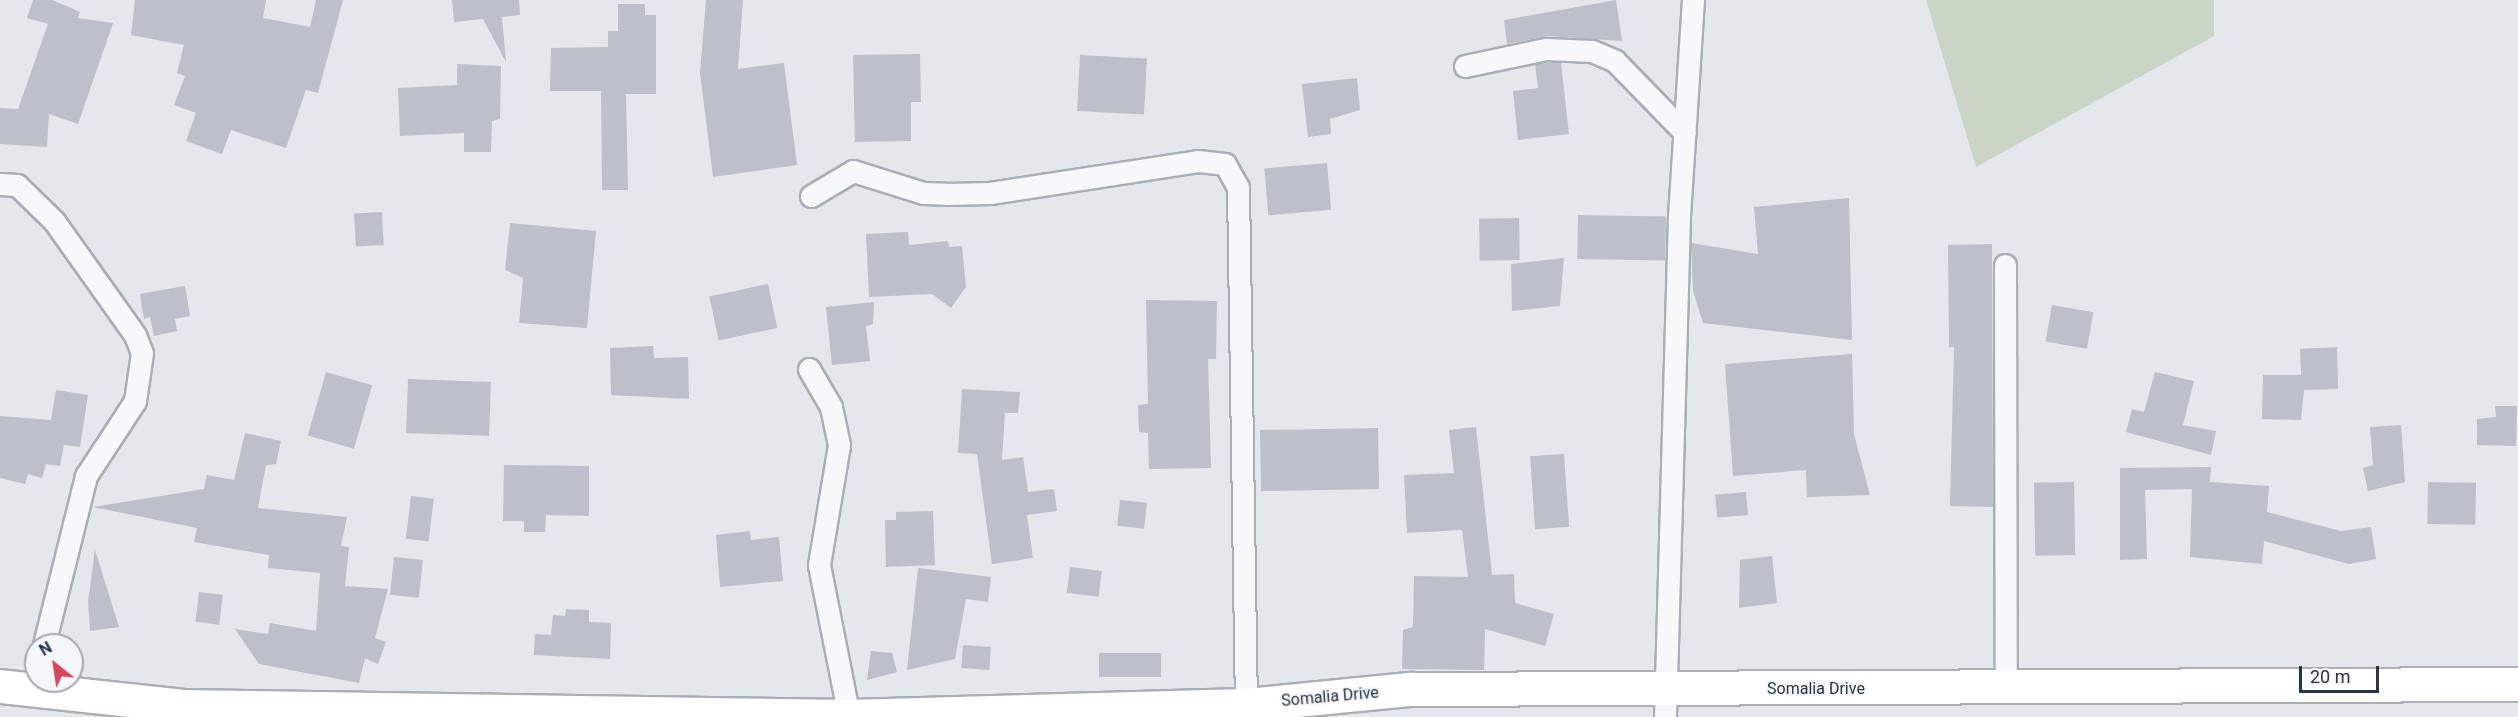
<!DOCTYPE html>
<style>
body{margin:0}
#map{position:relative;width:2518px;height:717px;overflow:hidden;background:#e4e7ec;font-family:Roboto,sans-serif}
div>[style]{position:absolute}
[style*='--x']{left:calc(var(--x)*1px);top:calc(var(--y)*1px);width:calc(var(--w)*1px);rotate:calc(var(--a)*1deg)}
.green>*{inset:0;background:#c9d6c5}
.building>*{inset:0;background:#bbc0ca;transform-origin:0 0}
.roads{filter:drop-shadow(2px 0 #a9aeb7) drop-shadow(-2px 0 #a9aeb7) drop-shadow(0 2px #a9aeb7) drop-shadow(0 -2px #a9aeb7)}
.minor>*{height:21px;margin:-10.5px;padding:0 10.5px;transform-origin:10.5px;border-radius:10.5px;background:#f7f8fa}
.primary>*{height:33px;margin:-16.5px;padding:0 16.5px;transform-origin:16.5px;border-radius:16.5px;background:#fff}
span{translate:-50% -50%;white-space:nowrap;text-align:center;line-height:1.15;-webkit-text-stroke:4.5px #f4f6f9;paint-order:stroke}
.street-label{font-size:16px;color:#2b3445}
.north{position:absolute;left:24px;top:633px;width:60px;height:60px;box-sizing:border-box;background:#f4f6f9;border:2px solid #a4a8b1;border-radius:50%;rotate:330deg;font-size:16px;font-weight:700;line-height:24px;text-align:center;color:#2b3445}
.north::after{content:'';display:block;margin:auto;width:21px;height:27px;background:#d1495b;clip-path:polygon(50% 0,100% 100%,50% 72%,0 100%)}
.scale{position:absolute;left:2299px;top:666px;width:80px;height:27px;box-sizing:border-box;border:3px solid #2b3445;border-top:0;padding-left:8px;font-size:18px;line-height:21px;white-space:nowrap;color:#2b3445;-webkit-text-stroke:4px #f4f6f9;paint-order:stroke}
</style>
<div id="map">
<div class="green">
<div style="clip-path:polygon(1926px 0,2214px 0,2214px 36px,1976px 167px)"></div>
</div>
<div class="building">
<div style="clip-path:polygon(33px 0,52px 0,80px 12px,78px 18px,113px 23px,78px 124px,49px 114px,47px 147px,0 144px,0 108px,18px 109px,48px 24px,27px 18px)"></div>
<div style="clip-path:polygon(135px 0,266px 0,263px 18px,310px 27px,316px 0,343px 0,318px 93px,306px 90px,286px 148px,231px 130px,222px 154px,186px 141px,196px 113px,174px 105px,185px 76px,177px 73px,184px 45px,131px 35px)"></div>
<div style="clip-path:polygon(452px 0,519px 0,520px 15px,502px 17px,506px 62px,483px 19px,454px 22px)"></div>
<div style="clip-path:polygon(706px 0,743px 0,738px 69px,784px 63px,797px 165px,713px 177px,700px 73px)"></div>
<div style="clip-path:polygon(1616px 0,1622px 41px,1547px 36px,1507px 44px,1504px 20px)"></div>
<div style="clip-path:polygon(618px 4px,645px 4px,645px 15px,656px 15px,656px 94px,626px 94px,628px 190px,602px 190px,601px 91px,550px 91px,551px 48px,608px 47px,608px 31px,618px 31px)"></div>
<div style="clip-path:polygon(920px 54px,921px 102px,911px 102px,911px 141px,855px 142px,853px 55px)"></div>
<div style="left:1080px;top:55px;width:67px;height:56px;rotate:3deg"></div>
<div style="clip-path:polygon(1561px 62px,1569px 134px,1518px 140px,1513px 91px,1538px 88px,1535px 64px)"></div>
<div style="clip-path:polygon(457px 64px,501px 66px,500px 119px,492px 121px,491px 152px,464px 152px,464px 133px,400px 136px,398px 88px,457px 85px)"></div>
<div style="clip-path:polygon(1357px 78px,1360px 110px,1330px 119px,1331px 134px,1308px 137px,1302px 84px)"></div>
<div style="left:1327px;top:163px;width:47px;height:63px;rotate:85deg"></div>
<div style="clip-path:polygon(1849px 198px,1852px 340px,1703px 323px,1693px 291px,1691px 243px,1758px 254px,1754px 207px)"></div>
<div style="left:382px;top:212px;width:33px;height:28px;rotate:87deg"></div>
<div style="left:1578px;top:215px;width:88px;height:44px;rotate:1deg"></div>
<div style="left:1519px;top:218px;width:42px;height:40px;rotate:89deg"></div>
<div style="clip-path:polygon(510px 223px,596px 231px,587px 328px,519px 323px,523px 278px,505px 270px)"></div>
<div style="clip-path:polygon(908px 232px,909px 245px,948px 241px,949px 247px,962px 246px,966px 287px,951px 308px,932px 294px,869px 297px,866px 234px)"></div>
<div style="clip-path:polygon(1992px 244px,1993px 507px,1950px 506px,1954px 347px,1949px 347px,1948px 245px)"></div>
<div style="clip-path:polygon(1564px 258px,1560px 306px,1512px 311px,1511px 264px)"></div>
<div style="left:768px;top:284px;width:45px;height:60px;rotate:78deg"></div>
<div style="clip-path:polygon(185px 286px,190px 316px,175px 319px,177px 331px,154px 336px,150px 317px,144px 319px,140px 294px)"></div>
<div style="clip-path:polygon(1146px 300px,1217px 301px,1216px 359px,1208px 359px,1211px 468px,1149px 469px,1148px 433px,1139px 432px,1138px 405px,1148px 404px)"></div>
<div style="clip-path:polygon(874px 302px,873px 324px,866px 326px,870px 361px,832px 365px,826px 307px)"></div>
<div style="left:2052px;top:305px;width:42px;height:37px;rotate:10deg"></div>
<div style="clip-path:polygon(653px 346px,654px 358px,688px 357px,689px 399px,611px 395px,610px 348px)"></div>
<div style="clip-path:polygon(2337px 347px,2338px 389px,2304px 390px,2301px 420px,2262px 419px,2263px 375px,2301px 375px,2300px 349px)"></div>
<div style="clip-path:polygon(1852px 354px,1854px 434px,1870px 495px,1807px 497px,1806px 470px,1733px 476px,1725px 364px)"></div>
<div style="left:326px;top:372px;width:48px;height:66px;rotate:16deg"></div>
<div style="clip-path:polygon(2155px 372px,2194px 381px,2183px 425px,2216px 431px,2211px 455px,2126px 432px,2132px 409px,2144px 412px)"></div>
<div style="left:408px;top:379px;width:83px;height:54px;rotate:2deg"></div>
<div style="clip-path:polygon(962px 389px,1020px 392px,1018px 413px,1005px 413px,1002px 460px,1023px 457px,1028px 492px,1054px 489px,1057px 511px,1027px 515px,1033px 558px,992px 564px,977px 454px,958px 453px)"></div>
<div style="clip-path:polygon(56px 390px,88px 395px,80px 447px,64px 445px,60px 466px,46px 464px,42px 478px,28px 474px,25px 484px,0 478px,0 416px,51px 420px)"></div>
<div style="clip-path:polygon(2495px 406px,2517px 406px,2516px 446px,2477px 445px,2477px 419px,2496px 417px)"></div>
<div style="clip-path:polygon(2401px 425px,2405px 482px,2368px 491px,2363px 468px,2373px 465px,2370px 427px)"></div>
<div style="clip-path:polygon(1476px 427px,1492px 575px,1514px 574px,1515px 603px,1554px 614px,1545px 646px,1485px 629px,1484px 670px,1402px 669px,1403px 630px,1413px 627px,1414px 576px,1468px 577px,1462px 530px,1407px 533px,1404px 475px,1454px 473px,1449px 430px)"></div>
<div style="left:1378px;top:428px;width:61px;height:118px;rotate:89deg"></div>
<div style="clip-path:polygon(245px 433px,281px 441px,276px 464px,266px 465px,258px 508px,347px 517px,341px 546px,349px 547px,345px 586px,388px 589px,375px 638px,386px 642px,378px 664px,365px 658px,359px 683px,259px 664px,235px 629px,268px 634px,270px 623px,316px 631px,320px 573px,268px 568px,269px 555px,194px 542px,197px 528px,93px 507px,204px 489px,207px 475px,234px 480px)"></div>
<div style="left:1564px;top:454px;width:73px;height:34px;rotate:86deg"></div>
<div style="clip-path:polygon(504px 465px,589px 466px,589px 516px,546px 515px,545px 532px,524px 532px,524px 521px,503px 521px)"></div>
<div style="clip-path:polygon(2211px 467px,2210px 482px,2269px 486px,2267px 512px,2341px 531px,2371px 527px,2376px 559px,2349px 564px,2264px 541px,2262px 564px,2190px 557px,2192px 489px,2145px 490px,2147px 559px,2120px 560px,2120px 468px)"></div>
<div style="left:2074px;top:482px;width:73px;height:40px;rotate:89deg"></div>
<div style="left:2428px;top:482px;width:48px;height:42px;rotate:1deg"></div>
<div style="left:1746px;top:492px;width:23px;height:31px;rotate:85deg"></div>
<div style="left:411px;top:496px;width:23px;height:43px;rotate:7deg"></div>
<div style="left:1120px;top:500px;width:27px;height:26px;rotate:6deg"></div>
<div style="clip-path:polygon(933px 511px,935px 565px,886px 567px,885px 520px,896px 520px,896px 512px)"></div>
<div style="clip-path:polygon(750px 531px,751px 540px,779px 537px,783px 581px,720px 587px,716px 535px)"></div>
<div style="clip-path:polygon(95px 550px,119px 627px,90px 631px,88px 602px)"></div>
<div style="clip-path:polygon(1772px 556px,1777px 603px,1739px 608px,1740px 560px)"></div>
<div style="left:394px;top:557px;width:29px;height:38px;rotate:6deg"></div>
<div style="left:1070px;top:567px;width:32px;height:26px;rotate:7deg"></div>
<div style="clip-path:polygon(918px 568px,991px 577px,988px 602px,966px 599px,955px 659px,907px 670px)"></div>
<div style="left:199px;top:592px;width:24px;height:30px;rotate:7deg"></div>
<div style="clip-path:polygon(566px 609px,589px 610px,589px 622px,611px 623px,610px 659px,534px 655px,535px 634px,551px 635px,553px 615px,565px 616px)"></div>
<div style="left:963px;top:645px;width:28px;height:23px;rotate:4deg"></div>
<div style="clip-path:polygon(871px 651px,892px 653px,897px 672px,867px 680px)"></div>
<div style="left:1099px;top:653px;width:62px;height:24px"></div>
</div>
<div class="roads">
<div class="minor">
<div style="--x:1465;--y:66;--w:83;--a:-11.9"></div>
<div style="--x:1546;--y:49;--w:46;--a:2.5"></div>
<div style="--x:1592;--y:51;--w:25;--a:23"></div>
<div style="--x:1615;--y:61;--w:100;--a:45.8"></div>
<div style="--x:0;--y:184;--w:17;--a:3"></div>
<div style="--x:17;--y:185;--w:52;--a:44.2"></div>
<div style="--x:54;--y:221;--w:140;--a:54.6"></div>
<div style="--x:135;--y:335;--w:19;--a:69"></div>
<div style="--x:142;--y:353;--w:49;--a:98.3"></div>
<div style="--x:135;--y:401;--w:90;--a:123.2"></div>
<div style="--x:86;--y:476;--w:174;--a:104"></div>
<div style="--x:811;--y:196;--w:49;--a:-30.8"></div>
<div style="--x:853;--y:171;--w:73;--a:17.4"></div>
<div style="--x:923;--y:193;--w:23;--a:2"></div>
<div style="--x:946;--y:194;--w:44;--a:-1.3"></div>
<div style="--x:990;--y:193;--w:210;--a:-8.7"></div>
<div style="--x:1198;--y:161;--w:27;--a:6"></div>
<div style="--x:1225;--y:164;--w:26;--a:61"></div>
<div style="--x:1238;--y:187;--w:518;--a:89.12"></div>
<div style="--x:2005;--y:265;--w:422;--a:89.9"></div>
<div style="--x:809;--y:369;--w:44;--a:59.9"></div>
<div style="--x:831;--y:407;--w:39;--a:78"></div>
<div style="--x:839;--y:445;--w:122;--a:99.5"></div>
<div style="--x:819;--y:565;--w:154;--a:78.8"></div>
<div style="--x:1665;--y:717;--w:501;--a:-88.4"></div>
<div style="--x:1679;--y:216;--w:216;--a:-86.3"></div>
</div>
<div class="primary">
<div style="--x:0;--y:686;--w:184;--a:6.2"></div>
<div style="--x:183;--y:706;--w:666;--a:0.86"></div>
<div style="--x:849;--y:716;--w:397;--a:-1.6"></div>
<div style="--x:1246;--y:705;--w:165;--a:-5.6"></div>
<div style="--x:1410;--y:689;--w:1108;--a:-0.26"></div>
</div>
</div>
<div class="street-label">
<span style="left:1816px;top:689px">Somalia Drive</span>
<span style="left:1330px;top:697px;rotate:-5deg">Somalia Drive</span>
</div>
<div class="north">N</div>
<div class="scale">20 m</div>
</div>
